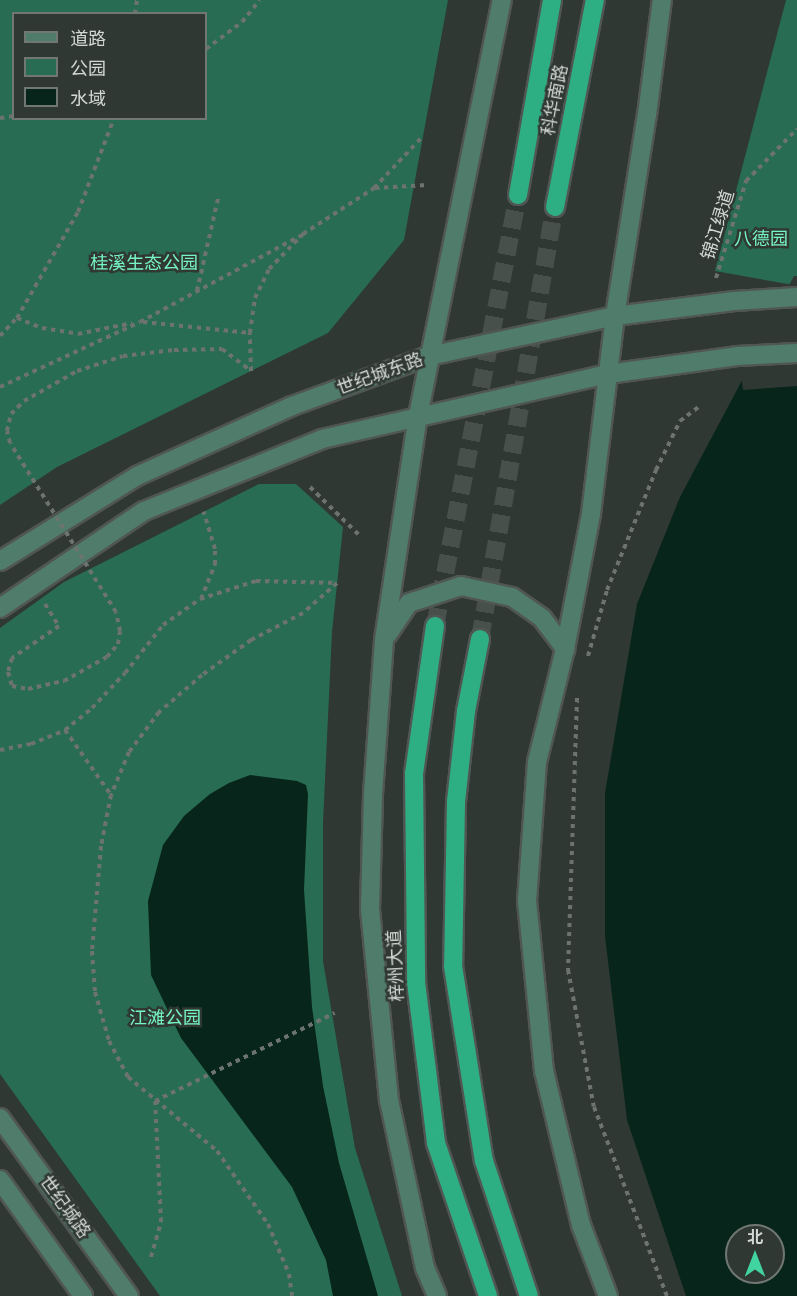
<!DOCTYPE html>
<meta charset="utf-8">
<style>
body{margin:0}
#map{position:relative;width:797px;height:1296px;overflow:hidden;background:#303834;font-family:"DM Sans","Noto Sans SC",sans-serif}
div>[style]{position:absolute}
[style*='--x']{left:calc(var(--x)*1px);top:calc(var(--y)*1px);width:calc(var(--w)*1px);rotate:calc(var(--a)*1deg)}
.green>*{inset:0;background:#276c53}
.water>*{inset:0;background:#07251a}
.pier>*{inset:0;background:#303834}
.highway-tunnel>*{height:18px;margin-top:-9px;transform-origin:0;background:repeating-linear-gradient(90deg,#48504c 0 18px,transparent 0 27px)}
.path>*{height:4px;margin-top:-2px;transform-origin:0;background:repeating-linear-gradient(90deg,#6c7370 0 4.5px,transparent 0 9px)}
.roads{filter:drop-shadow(2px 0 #505654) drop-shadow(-2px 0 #505654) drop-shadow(0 2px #505654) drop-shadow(0 -2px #505654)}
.secondary>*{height:18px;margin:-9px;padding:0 9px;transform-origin:9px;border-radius:9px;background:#507c6c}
.highway>*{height:18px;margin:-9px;padding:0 9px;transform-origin:9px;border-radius:9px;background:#2eaf83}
.path-bridge>*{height:4px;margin-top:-2px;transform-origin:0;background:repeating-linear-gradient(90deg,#6c7370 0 4.5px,transparent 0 9px)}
span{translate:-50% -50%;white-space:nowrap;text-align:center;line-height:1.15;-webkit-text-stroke:5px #303834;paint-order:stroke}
.street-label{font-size:18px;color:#d3d8d5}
.park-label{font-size:18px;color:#76f5c4}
.legend{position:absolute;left:12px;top:12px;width:195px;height:108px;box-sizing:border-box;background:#303834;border:2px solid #717874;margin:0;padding:8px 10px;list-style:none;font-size:18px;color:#d3d8d5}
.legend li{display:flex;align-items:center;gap:12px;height:30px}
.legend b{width:30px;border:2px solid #717874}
.north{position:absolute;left:725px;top:1224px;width:60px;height:60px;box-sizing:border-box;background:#303834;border:2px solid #717874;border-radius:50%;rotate:0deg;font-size:16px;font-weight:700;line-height:24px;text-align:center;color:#d3d8d5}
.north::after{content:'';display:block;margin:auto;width:21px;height:27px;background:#41d4a1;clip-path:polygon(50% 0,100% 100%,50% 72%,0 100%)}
</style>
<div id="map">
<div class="green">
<div style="clip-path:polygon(evenodd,0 0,448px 0,404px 240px,328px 333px,57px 467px,0 505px,0 0,14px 14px,206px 14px,206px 118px,14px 118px,14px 14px)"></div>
<div style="clip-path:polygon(786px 0,797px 0,797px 276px,793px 285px,715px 271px)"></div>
<div style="clip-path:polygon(259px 484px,296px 484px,343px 527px,332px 632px,323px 823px,323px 961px,355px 1148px,402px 1296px,160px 1296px,0 1074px,0 628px,64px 582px)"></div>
</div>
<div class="water">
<div style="clip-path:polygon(evenodd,797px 277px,797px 1296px,686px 1296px,627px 1120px,605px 936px,605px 793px,637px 604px,680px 497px,797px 277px,737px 1236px,773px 1236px,773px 1272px,737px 1272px,737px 1236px)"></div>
<div style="clip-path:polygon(250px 775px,297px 781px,306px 785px,308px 794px,304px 890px,312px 1007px,323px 1086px,339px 1163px,378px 1296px,333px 1296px,326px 1260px,292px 1187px,181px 1038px,151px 975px,148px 901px,163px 845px,184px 816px,210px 794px,229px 783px)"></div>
</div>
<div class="pier">
<div style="clip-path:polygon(794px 276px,797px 276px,797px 386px,743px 390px,741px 373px)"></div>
</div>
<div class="highway-tunnel">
<div style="--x:435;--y:626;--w:439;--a:-79.1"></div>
<div style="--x:480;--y:639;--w:438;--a:-80.2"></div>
</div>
<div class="path">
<div style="--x:135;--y:14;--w:14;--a:-82"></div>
<div style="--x:206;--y:49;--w:45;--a:-36.9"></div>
<div style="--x:242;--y:22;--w:28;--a:-51"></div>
<div style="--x:0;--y:118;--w:14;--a:-8"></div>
<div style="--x:375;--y:188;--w:52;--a:-3.3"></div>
<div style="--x:716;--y:278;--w:102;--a:-72.8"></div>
<div style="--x:746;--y:181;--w:73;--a:-45.6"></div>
<div style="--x:197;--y:291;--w:99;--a:-77.2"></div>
<div style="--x:17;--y:318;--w:27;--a:22"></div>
<div style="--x:42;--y:328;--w:36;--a:9"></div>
<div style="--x:78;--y:334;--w:55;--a:-11.5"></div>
<div style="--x:143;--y:322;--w:108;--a:5.9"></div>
<div style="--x:0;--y:336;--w:25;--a:-47"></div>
<div style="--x:17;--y:318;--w:122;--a:-60.1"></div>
<div style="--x:78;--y:212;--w:101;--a:-69"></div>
<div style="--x:174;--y:350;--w:48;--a:-1.2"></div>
<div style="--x:222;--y:349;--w:36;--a:37"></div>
<div style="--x:251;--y:371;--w:38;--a:-92"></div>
<div style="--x:250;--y:333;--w:35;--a:-82"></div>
<div style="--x:255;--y:298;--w:32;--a:-64"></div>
<div style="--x:269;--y:269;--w:49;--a:-45.8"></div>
<div style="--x:303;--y:234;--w:85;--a:-32.9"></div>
<div style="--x:374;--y:188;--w:71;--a:-46.7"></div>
<div style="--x:0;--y:387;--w:154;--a:-24.9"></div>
<div style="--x:140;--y:322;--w:182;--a:-28.3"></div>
<div style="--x:310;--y:487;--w:69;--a:44.4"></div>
<div style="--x:201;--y:599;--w:38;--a:-68"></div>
<div style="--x:215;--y:564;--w:15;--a:-90"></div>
<div style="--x:215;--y:549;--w:39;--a:-107"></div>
<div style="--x:45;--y:604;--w:26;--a:58"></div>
<div style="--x:588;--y:656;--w:69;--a:-73.9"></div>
<div style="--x:607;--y:590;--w:130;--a:-67.8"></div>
<div style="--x:656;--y:470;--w:55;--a:-63.9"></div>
<div style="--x:680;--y:421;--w:25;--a:-37"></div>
<div style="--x:577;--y:698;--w:272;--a:91.9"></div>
<div style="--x:568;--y:970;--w:139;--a:79.3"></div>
<div style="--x:594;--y:1107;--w:203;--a:68.9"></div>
<div style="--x:65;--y:730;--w:80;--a:54.7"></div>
<div style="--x:0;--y:750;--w:32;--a:-11"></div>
<div style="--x:31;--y:744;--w:37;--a:-22"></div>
<div style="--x:65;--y:730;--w:35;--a:-39"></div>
<div style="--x:92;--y:708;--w:48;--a:-46.7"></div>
<div style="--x:125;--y:673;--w:61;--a:-51.6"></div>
<div style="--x:163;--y:625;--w:45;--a:-35.1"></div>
<div style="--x:200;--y:599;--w:59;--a:-17.8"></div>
<div style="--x:256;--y:581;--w:81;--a:1.4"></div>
<div style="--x:337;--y:583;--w:45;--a:138.6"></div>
<div style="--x:303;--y:613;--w:59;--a:152.6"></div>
<div style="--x:251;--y:640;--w:60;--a:144.5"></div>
<div style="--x:202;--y:675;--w:57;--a:139.3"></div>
<div style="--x:159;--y:712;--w:50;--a:126.9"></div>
<div style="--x:129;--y:752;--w:47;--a:112.7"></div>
<div style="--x:111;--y:795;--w:52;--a:101.1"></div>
<div style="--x:101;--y:846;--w:105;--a:94.9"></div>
<div style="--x:92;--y:951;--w:41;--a:85.8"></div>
<div style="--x:95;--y:992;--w:51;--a:74.1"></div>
<div style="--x:109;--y:1041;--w:41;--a:62.2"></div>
<div style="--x:128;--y:1077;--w:116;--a:39.7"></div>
<div style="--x:217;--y:1151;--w:89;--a:55.1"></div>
<div style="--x:268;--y:1224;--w:54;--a:67.2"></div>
<div style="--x:289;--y:1274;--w:22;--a:82"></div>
<div style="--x:151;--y:1257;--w:36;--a:-74"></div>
<div style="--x:161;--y:1222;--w:121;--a:-92.8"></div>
<div style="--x:155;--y:1101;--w:200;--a:-26.1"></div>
</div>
<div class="roads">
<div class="secondary">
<div style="--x:0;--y:561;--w:161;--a:-31.8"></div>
<div style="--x:137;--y:476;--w:170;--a:-24.3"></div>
<div style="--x:292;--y:406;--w:146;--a:-20.1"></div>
<div style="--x:429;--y:356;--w:190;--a:-12.1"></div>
<div style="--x:615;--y:316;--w:120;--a:-7.2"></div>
<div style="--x:734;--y:301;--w:63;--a:-3.6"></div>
<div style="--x:0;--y:608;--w:174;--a:-34"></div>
<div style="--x:144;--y:511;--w:192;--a:-22"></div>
<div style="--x:322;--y:439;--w:293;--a:-12.8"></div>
<div style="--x:608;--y:374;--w:130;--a:-7.9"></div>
<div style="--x:737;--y:356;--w:60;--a:-2.9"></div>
<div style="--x:388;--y:634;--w:37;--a:-56"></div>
<div style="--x:409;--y:603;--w:55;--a:-18.1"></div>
<div style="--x:461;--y:586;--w:52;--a:12.2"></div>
<div style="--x:512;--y:597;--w:37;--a:35"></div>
<div style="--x:542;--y:618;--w:39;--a:53"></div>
<div style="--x:0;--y:1118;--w:220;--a:54.1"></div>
<div style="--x:0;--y:1180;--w:143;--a:54.4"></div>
<div style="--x:437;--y:1296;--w:30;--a:-113"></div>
<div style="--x:425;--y:1268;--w:172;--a:-102.1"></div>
<div style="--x:389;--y:1100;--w:192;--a:-95.7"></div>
<div style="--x:370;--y:909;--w:115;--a:-88.5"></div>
<div style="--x:373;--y:794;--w:154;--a:-85.9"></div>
<div style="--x:384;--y:640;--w:227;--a:-81.4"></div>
<div style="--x:418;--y:416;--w:424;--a:-78.6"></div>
<div style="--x:608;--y:1296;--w:76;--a:-110.8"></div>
<div style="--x:581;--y:1225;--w:158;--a:-103.5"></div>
<div style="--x:544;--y:1071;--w:171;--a:-95.7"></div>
<div style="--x:527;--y:901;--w:139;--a:-85.9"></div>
<div style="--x:537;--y:762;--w:116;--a:-76.1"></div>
<div style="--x:565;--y:649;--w:137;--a:-79.1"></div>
<div style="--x:591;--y:514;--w:199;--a:-83.1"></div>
<div style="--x:615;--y:316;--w:204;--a:-81"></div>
<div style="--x:647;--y:115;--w:116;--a:-82.6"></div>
</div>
<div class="highway">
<div style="--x:518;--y:195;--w:198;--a:-80.1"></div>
<div style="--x:555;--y:207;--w:211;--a:-79.1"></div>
<div style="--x:435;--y:626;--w:149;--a:98.1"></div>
<div style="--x:414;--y:774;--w:208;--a:89.4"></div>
<div style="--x:416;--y:982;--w:162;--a:82.9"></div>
<div style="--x:436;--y:1143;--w:162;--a:71.2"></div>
<div style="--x:480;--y:639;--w:73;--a:101"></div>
<div style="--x:466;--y:711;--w:92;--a:96.3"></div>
<div style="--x:456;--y:802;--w:164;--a:91"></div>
<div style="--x:453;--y:966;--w:197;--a:81"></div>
<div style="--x:484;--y:1161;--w:142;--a:71.6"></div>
</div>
</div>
<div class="path-bridge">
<div style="--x:59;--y:626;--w:57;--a:145.8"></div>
<div style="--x:12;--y:658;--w:15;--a:106"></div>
<div style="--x:8;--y:672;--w:15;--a:74"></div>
<div style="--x:12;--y:686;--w:16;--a:11"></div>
<div style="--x:28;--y:689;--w:37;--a:-13"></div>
<div style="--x:64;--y:681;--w:49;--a:-29.2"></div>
<div style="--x:107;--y:657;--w:17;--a:-50"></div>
<div style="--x:118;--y:644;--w:13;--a:-81"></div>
<div style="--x:120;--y:631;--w:19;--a:-102"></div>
<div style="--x:116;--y:612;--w:199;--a:-122.1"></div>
<div style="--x:10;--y:443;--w:12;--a:-104"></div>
<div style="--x:7;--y:431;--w:17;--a:-77"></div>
<div style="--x:11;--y:414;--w:18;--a:-45"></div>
<div style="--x:24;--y:401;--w:61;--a:-29.5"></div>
<div style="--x:77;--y:371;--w:48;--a:-18.1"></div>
<div style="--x:123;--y:356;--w:51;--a:-6.7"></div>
</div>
<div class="street-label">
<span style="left:555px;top:100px;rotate:-79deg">科华南路</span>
<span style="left:718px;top:225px;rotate:-73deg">锦江绿道</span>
<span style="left:380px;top:374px;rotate:-20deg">世纪城东路</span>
<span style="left:396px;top:966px;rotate:-93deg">梓州大道</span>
<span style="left:65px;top:1207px;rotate:54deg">世纪城路</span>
</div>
<div class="park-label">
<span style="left:761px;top:239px">八德园</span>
<span style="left:144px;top:263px">桂溪生态公园</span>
<span style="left:165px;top:1018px">江滩公园</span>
</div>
<ul class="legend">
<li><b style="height:8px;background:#507c6c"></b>道路</li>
<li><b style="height:16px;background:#276c53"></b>公园</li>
<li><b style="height:16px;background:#07251a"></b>水域</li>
</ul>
<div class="north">北</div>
</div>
